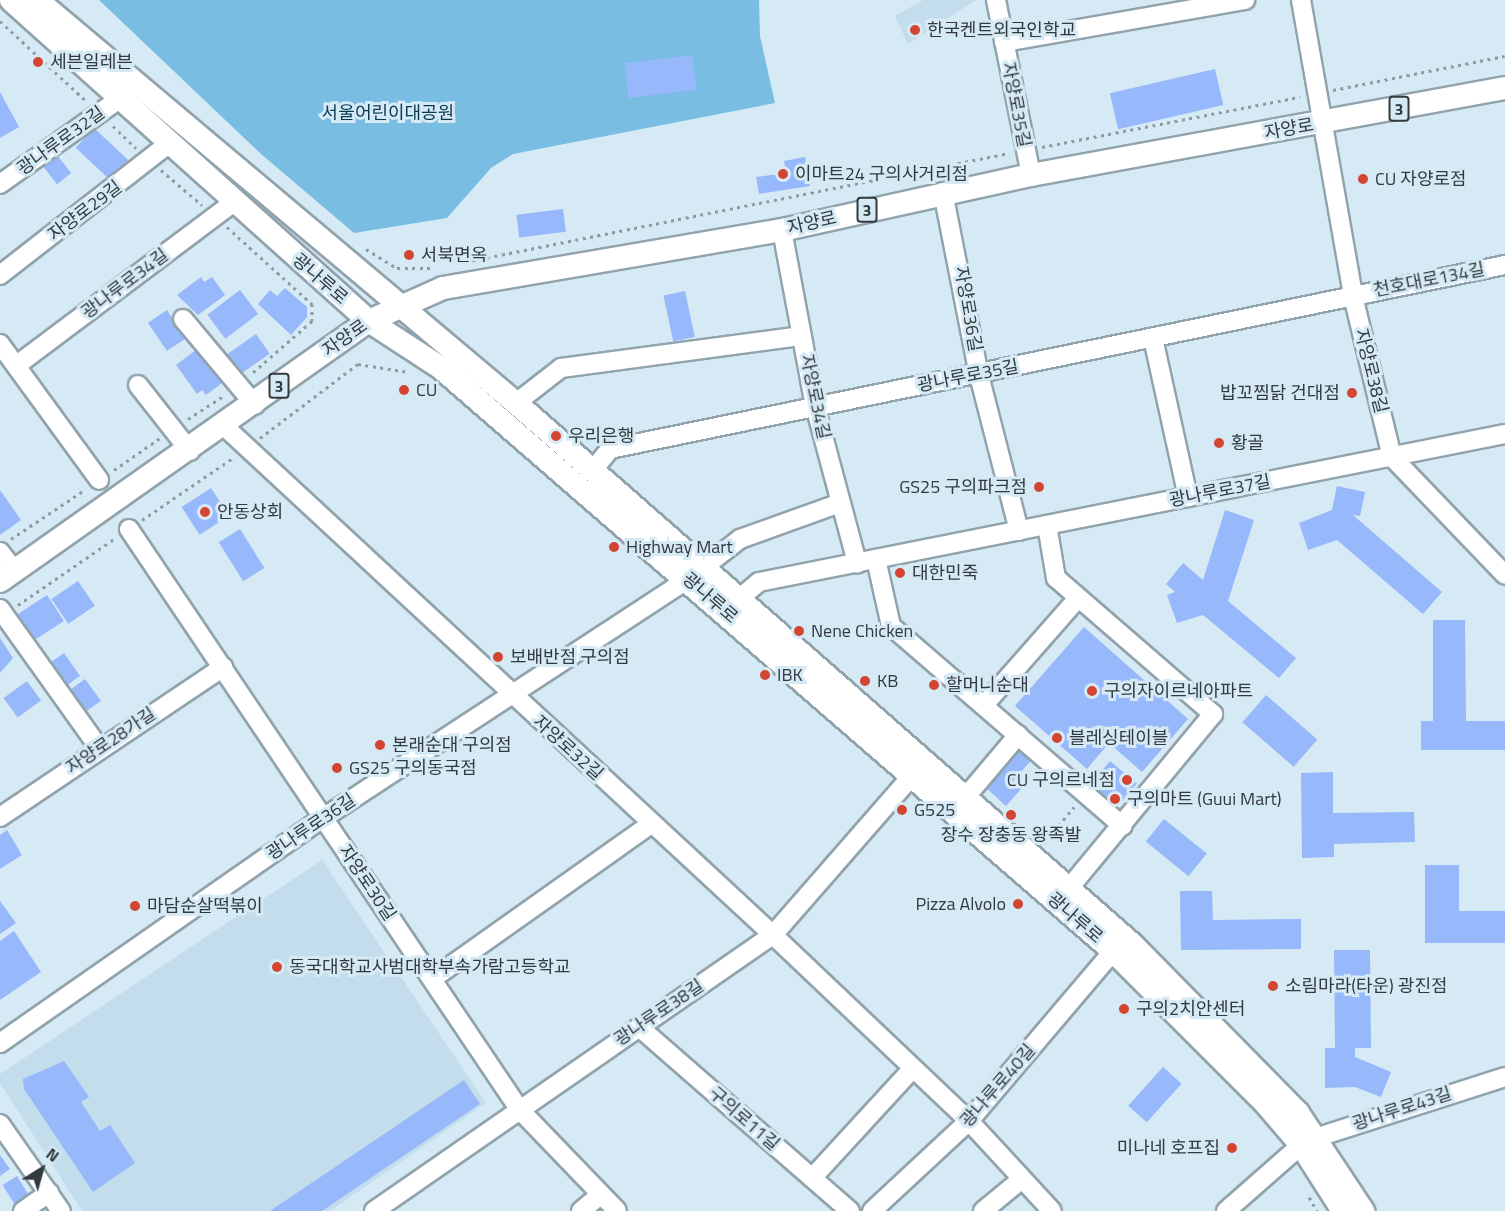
<!DOCTYPE html>
<meta charset="utf-8">
<style>
body{margin:0}
#map{position:relative;width:1505px;height:1211px;overflow:hidden;background:#d6eaf5;font-family:"Titillium Web","Noto Sans KR",sans-serif}
div>[style]{position:absolute}
[style*='--x']{left:calc(var(--x)*1px);top:calc(var(--y)*1px);width:calc(var(--w)*1px);rotate:calc(var(--a)*1deg)}
.built>*{inset:0;background:#c3ddec}
.green>*{inset:0;background:#79bee2}
.building>*{inset:0;background:#97b8fa;transform-origin:0 0}
.path>*{height:3px;margin-top:-1.5px;transform-origin:0;background:repeating-linear-gradient(90deg,#8d9ba3 0 3px,transparent 0 7.5px)}
.roads{filter:drop-shadow(2px 0 #91a3ad) drop-shadow(-2px 0 #91a3ad) drop-shadow(0 2px #91a3ad) drop-shadow(0 -2px #91a3ad)}
.minor>*{height:18px;margin:-9px;padding:0 9px;transform-origin:9px;border-radius:9px;background:#fff}
.major>*{height:22px;margin:-11px;padding:0 11px;transform-origin:11px;border-radius:11px;background:#fff}
.dots>*{width:16px;height:16px;translate:-50% -50%;box-sizing:border-box;border:3px solid #d6eaf5;border-radius:50%}
span{translate:-50% -50%;white-space:nowrap;text-align:center;line-height:1.15;-webkit-text-stroke:6px #d6eaf5;paint-order:stroke}
.shield-label span{padding:2px 4px;background:#d6eaf5;border:2px solid;border-radius:4px;-webkit-text-stroke-width:0}
.shield-label{font-size:16px;color:#323a3e;font-weight:700}
.poi-label{font-size:18px;color:#323a3e}
.left{translate:0 -50%;text-align:left}
.right{translate:-100% -50%;text-align:right}
.street-label{font-size:18px;color:#323a3e}
.park-label{font-size:18px;color:#083b51}
.north{position:absolute;left:12px;top:1139px;width:60px;height:60px;-webkit-text-stroke:4px #d6eaf5;paint-order:stroke;rotate:37deg;font-size:16px;font-weight:700;line-height:24px;text-align:center;color:#323a3e}
.north::after{content:'';display:block;margin:auto;width:21px;height:27px;background:#323a3e;clip-path:polygon(50% 0,100% 100%,50% 72%,0 100%)}
</style>
<div id="map">
<div class="built">
<div style="clip-path:polygon(923px 0,976px 0,908px 44px,895px 16px)"></div>
<div style="clip-path:polygon(322px 860px,486px 1103px,330px 1211px,82px 1211px,0 1083px,0 1074px)"></div>
</div>
<div class="green">
<div style="clip-path:polygon(99px 0,759px 0,760px 36px,775px 103px,513px 154px,491px 168px,447px 218px,354px 233px,261px 154px)"></div>
</div>
<div class="building">
<div style="left:692px;top:55px;width:35px;height:68px;rotate:83deg"></div>
<div style="left:1215px;top:69px;width:37px;height:108px;rotate:77deg"></div>
<div style="clip-path:polygon(0 92px,19px 127px,0 138px)"></div>
<div style="left:94px;top:128px;width:52px;height:27px;rotate:43deg"></div>
<div style="left:57px;top:155px;width:23px;height:18px;rotate:52deg"></div>
<div style="clip-path:polygon(805px 157px,810px 186px,759px 194px,756px 177px,786px 173px,784px 161px)"></div>
<div style="left:563px;top:209px;width:23px;height:47px;rotate:83deg"></div>
<div style="clip-path:polygon(201px 277px,204px 282px,212px 277px,225px 295px,198px 315px,177px 295px)"></div>
<div style="clip-path:polygon(285px 288px,307px 307px,307px 317px,291px 335px,258px 304px,270px 290px,277px 296px)"></div>
<div style="left:240px;top:290px;width:30px;height:41px;rotate:53deg"></div>
<div style="left:685px;top:291px;width:47px;height:22px;rotate:78deg"></div>
<div style="left:167px;top:310px;width:34px;height:23px;rotate:56deg"></div>
<div style="left:256px;top:334px;width:24px;height:40px;rotate:55deg"></div>
<div style="clip-path:polygon(201px 346px,226px 380px,206px 395px,202px 390px,197px 394px,176px 365px)"></div>
<div style="clip-path:polygon(1337px 486px,1365px 492px,1360px 516px,1353px 515px,1442px 592px,1423px 614px,1337px 540px,1308px 550px,1299px 523px,1332px 510px)"></div>
<div style="left:211px;top:488px;width:33px;height:35px;rotate:57deg"></div>
<div style="clip-path:polygon(0 490px,21px 520px,0 535px)"></div>
<div style="clip-path:polygon(1225px 510px,1254px 520px,1228px 601px,1296px 658px,1279px 678px,1203px 615px,1177px 623px,1167px 595px,1175px 592px,1166px 584px,1183px 563px,1203px 580px)"></div>
<div style="left:240px;top:529px;width:46px;height:25px;rotate:58deg"></div>
<div style="left:78px;top:581px;width:30px;height:32px;rotate:56deg"></div>
<div style="left:47px;top:595px;width:31px;height:37px;rotate:57deg"></div>
<div style="clip-path:polygon(1433px 620px,1465px 620px,1466px 721px,1505px 721px,1505px 750px,1421px 750px,1421px 721px,1433px 721px)"></div>
<div style="clip-path:polygon(1084px 627px,1188px 719px,1142px 772px,1109px 743px,1087px 769px,1015px 706px)"></div>
<div style="clip-path:polygon(0 638px,13px 658px,0 673px)"></div>
<div style="left:64px;top:653px;width:28px;height:24px;rotate:55deg"></div>
<div style="left:85px;top:679px;width:27px;height:23px;rotate:54deg"></div>
<div style="left:27px;top:681px;width:24px;height:29px;rotate:54deg"></div>
<div style="left:1266px;top:695px;width:68px;height:36px;rotate:41deg"></div>
<div style="clip-path:polygon(1019px 744px,1034px 757px,1013px 781px,1021px 789px,1006px 806px,983px 785px)"></div>
<div style="left:1110px;top:761px;width:35px;height:30px;rotate:40deg"></div>
<div style="clip-path:polygon(1333px 772px,1333px 813px,1414px 812px,1415px 842px,1334px 844px,1334px 857px,1302px 858px,1301px 773px)"></div>
<div style="left:1164px;top:819px;width:55px;height:29px;rotate:39deg"></div>
<div style="clip-path:polygon(7px 830px,22px 855px,0 869px,0 835px)"></div>
<div style="clip-path:polygon(1425px 865px,1459px 865px,1459px 911px,1505px 911px,1505px 943px,1425px 943px)"></div>
<div style="clip-path:polygon(1180px 891px,1212px 891px,1213px 920px,1301px 919px,1301px 949px,1181px 950px)"></div>
<div style="clip-path:polygon(0 901px,16px 923px,0 934px)"></div>
<div style="clip-path:polygon(14px 931px,41px 972px,0 1000px,0 941px)"></div>
<div style="clip-path:polygon(1334px 950px,1370px 950px,1371px 1048px,1355px 1048px,1355px 1057px,1391px 1072px,1381px 1097px,1355px 1087px,1325px 1088px,1325px 1048px,1335px 1048px)"></div>
<div style="clip-path:polygon(64px 1061px,89px 1097px,81px 1102px,100px 1131px,110px 1125px,135px 1163px,93px 1192px,24px 1089px,23px 1079px)"></div>
<div style="left:1163px;top:1067px;width:25px;height:52px;rotate:42deg"></div>
<div style="clip-path:polygon(464px 1080px,480px 1104px,322px 1211px,270px 1211px)"></div>
<div style="clip-path:polygon(0 1155px,10px 1169px,0 1176px)"></div>
<div style="left:17px;top:1176px;width:22px;height:17px;rotate:58deg"></div>
</div>
<div class="path">
<div style="--x:0;--y:21;--w:117;--a:42.9"></div>
<div style="--x:1333;--y:90;--w:175;--a:-11.2"></div>
<div style="--x:113;--y:126;--w:32;--a:44"></div>
<div style="--x:1042;--y:147;--w:263;--a:-11"></div>
<div style="--x:161;--y:170;--w:54;--a:40.5"></div>
<div style="--x:227;--y:227;--w:115;--a:42.2"></div>
<div style="--x:312;--y:304;--w:17;--a:90"></div>
<div style="--x:312;--y:321;--w:81;--a:139"></div>
<div style="--x:366;--y:249;--w:36;--a:32"></div>
<div style="--x:397;--y:268;--w:38;--a:0"></div>
<div style="--x:465;--y:262;--w:555;--a:-11.33"></div>
<div style="--x:188;--y:419;--w:44;--a:-33"></div>
<div style="--x:260;--y:438;--w:123;--a:-37.1"></div>
<div style="--x:358;--y:364;--w:51;--a:9.1"></div>
<div style="--x:114;--y:470;--w:56;--a:-34.8"></div>
<div style="--x:142;--y:520;--w:110;--a:-34.3"></div>
<div style="--x:11;--y:539;--w:90;--a:-33.7"></div>
<div style="--x:18;--y:605;--w:116;--a:-34.5"></div>
<div style="--x:1044;--y:843;--w:47;--a:-50.2"></div>
<div style="--x:1309;--y:1197;--w:16;--a:60"></div>
</div>
<div class="roads">
<div class="minor">
<div style="--x:996;--y:0;--w:178;--a:78.7"></div>
<div style="--x:1301;--y:0;--w:301;--a:80"></div>
<div style="--x:1353;--y:296;--w:166;--a:76.4"></div>
<div style="--x:1392;--y:457;--w:163;--a:46.2"></div>
<div style="--x:1004;--y:42;--w:245;--a:-9.9"></div>
<div style="--x:0;--y:184;--w:150;--a:-35.5"></div>
<div style="--x:943;--y:192;--w:187;--a:78.9"></div>
<div style="--x:979;--y:375;--w:161;--a:75.6"></div>
<div style="--x:782;--y:230;--w:179;--a:79.4"></div>
<div style="--x:815;--y:406;--w:163;--a:75"></div>
<div style="--x:0;--y:275;--w:213;--a:-37.9"></div>
<div style="--x:183;--y:319;--w:112;--a:50.1"></div>
<div style="--x:1153;--y:338;--w:163;--a:77.6"></div>
<div style="--x:0;--y:344;--w:168;--a:53.9"></div>
<div style="--x:17;--y:365;--w:270;--a:-36.9"></div>
<div style="--x:138;--y:385;--w:84;--a:51.8"></div>
<div style="--x:516;--y:403;--w:57;--a:-37.9"></div>
<div style="--x:561;--y:368;--w:243;--a:-7.6"></div>
<div style="--x:225;--y:427;--w:747;--a:42.83"></div>
<div style="--x:773;--y:935;--w:270;--a:43.5"></div>
<div style="--x:969;--y:1121;--w:122;--a:47.3"></div>
<div style="--x:593;--y:470;--w:27;--a:-51"></div>
<div style="--x:610;--y:449;--w:914;--a:-11.62"></div>
<div style="--x:1047;--y:525;--w:54;--a:80.4"></div>
<div style="--x:1056;--y:578;--w:208;--a:40.9"></div>
<div style="--x:1213;--y:714;--w:227;--a:129.6"></div>
<div style="--x:129;--y:529;--w:699;--a:56.08"></div>
<div style="--x:519;--y:1109;--w:141;--a:46.1"></div>
<div style="--x:0;--y:552;--w:24;--a:52"></div>
<div style="--x:876;--y:559;--w:69;--a:77.4"></div>
<div style="--x:891;--y:626;--w:306;--a:40.8"></div>
<div style="--x:704;--y:567;--w:46;--a:-37.9"></div>
<div style="--x:740;--y:539;--w:106;--a:-19.8"></div>
<div style="--x:740;--y:598;--w:25;--a:-40"></div>
<div style="--x:759;--y:582;--w:761;--a:-11.22"></div>
<div style="--x:0;--y:609;--w:172;--a:54.5"></div>
<div style="--x:984;--y:705;--w:141;--a:-48.7"></div>
<div style="--x:964;--y:799;--w:84;--a:-49.8"></div>
<div style="--x:0;--y:817;--w:269;--a:-33.9"></div>
<div style="--x:432;--y:979;--w:268;--a:-35.3"></div>
<div style="--x:639;--y:1027;--w:280;--a:41.1"></div>
<div style="--x:0;--y:1043;--w:394;--a:-34.9"></div>
<div style="--x:323;--y:818;--w:436;--a:-33.2"></div>
<div style="--x:0;--y:1124;--w:106;--a:55"></div>
<div style="--x:1318;--y:1137;--w:196;--a:-17.8"></div>
<div style="--x:812;--y:1178;--w:149;--a:-47.4"></div>
<div style="--x:23;--y:1211;--w:32;--a:-35"></div>
<div style="--x:374;--y:1211;--w:485;--a:-34.7"></div>
<div style="--x:773;--y:935;--w:210;--a:-48.9"></div>
<div style="--x:581;--y:1211;--w:26;--a:-40"></div>
<div style="--x:872;--y:1211;--w:132;--a:-42.9"></div>
<div style="--x:969;--y:1121;--w:223;--a:-49.7"></div>
<div style="--x:983;--y:1211;--w:50;--a:-39.4"></div>
<div style="--x:1226;--y:1211;--w:100;--a:-41.3"></div>
</div>
<div class="major">
<div style="--x:11;--y:0;--w:481;--a:41.9"></div>
<div style="--x:369;--y:321;--w:86;--a:33.1"></div>
<div style="--x:441;--y:368;--w:890;--a:40.94"></div>
<div style="--x:1113;--y:951;--w:216;--a:45"></div>
<div style="--x:1266;--y:1104;--w:54;--a:49.5"></div>
<div style="--x:1301;--y:1145;--w:78;--a:57.5"></div>
<div style="--x:37;--y:0;--w:626;--a:40.08"></div>
<div style="--x:516;--y:403;--w:823;--a:41.3"></div>
<div style="--x:1134;--y:946;--w:234;--a:45.5"></div>
<div style="--x:1298;--y:1113;--w:118;--a:56.4"></div>
<div style="--x:0;--y:581;--w:451;--a:-35.2"></div>
<div style="--x:369;--y:321;--w:81;--a:-24"></div>
<div style="--x:443;--y:288;--w:344;--a:-9.7"></div>
<div style="--x:782;--y:230;--w:255;--a:-12.5"></div>
<div style="--x:1031;--y:175;--w:482;--a:-10.4"></div>
</div>
</div>
<div class="dots">
<div style="left:915px;top:30px;background:#d14532"></div>
<div style="left:38px;top:62px;background:#d14532"></div>
<div style="left:783px;top:174px;background:#d14532"></div>
<div style="left:1363px;top:179px;background:#d14532"></div>
<div style="left:409px;top:255px;background:#d14532"></div>
<div style="left:404px;top:390px;background:#d14532"></div>
<div style="left:1352px;top:393px;background:#d14532"></div>
<div style="left:556px;top:436px;background:#d14532"></div>
<div style="left:1219px;top:443px;background:#d14532"></div>
<div style="left:1039px;top:487px;background:#d14532"></div>
<div style="left:205px;top:512px;background:#d14532"></div>
<div style="left:614px;top:547px;background:#d14532"></div>
<div style="left:900px;top:573px;background:#d14532"></div>
<div style="left:799px;top:631px;background:#d14532"></div>
<div style="left:498px;top:657px;background:#d14532"></div>
<div style="left:765px;top:675px;background:#d14532"></div>
<div style="left:865px;top:681px;background:#d14532"></div>
<div style="left:934px;top:685px;background:#d14532"></div>
<div style="left:1092px;top:691px;background:#d14532"></div>
<div style="left:1057px;top:738px;background:#d14532"></div>
<div style="left:380px;top:745px;background:#d14532"></div>
<div style="left:337px;top:768px;background:#d14532"></div>
<div style="left:1127px;top:780px;background:#d14532"></div>
<div style="left:1115px;top:799px;background:#d14532"></div>
<div style="left:902px;top:810px;background:#d14532"></div>
<div style="left:1011px;top:815px;background:#d14532"></div>
<div style="left:1018px;top:904px;background:#d14532"></div>
<div style="left:135px;top:906px;background:#d14532"></div>
<div style="left:277px;top:967px;background:#d14532"></div>
<div style="left:1273px;top:986px;background:#d14532"></div>
<div style="left:1124px;top:1009px;background:#d14532"></div>
<div style="left:1232px;top:1148px;background:#d14532"></div>
</div>
<div class="shield-label">
<span style="left:1399px;top:109px">3</span>
<span style="left:867px;top:210px">3</span>
<span style="left:279px;top:386px">3</span>
</div>
<div class="poi-label">
<span class="left" style="left:927px;top:30px">한국켄트외국인학교</span>
<span class="left" style="left:50px;top:62px">세븐일레븐</span>
<span class="left" style="left:795px;top:174px">이마트24 구의사거리점</span>
<span class="left" style="left:1375px;top:179px">CU 자양로점</span>
<span class="left" style="left:421px;top:255px">서북면옥</span>
<span class="left" style="left:416px;top:390px">CU</span>
<span class="right" style="left:1340px;top:393px">밥꼬찜닭 건대점</span>
<span class="left" style="left:568px;top:436px">우리은행</span>
<span class="left" style="left:1231px;top:443px">황골</span>
<span class="right" style="left:1027px;top:487px">GS25 구의파크점</span>
<span class="left" style="left:217px;top:512px">안동상회</span>
<span class="left" style="left:626px;top:547px">Highway Mart</span>
<span class="left" style="left:912px;top:573px">대한민죽</span>
<span class="left" style="left:811px;top:631px">Nene Chicken</span>
<span class="left" style="left:510px;top:657px">보배반점 구의점</span>
<span class="left" style="left:777px;top:675px">IBK</span>
<span class="left" style="left:877px;top:681px">KB</span>
<span class="left" style="left:946px;top:685px">할머니순대</span>
<span class="left" style="left:1104px;top:691px">구의자이르네아파트</span>
<span class="left" style="left:1069px;top:738px">블레싱테이블</span>
<span class="left" style="left:392px;top:745px">본래순대 구의점</span>
<span class="left" style="left:349px;top:768px">GS25 구의동국점</span>
<span class="right" style="left:1115px;top:780px">CU 구의르네점</span>
<span class="left" style="left:1127px;top:799px">구의마트 (Guui Mart)</span>
<span class="left" style="left:914px;top:810px">G525</span>
<span style="left:1011px;top:835px">장수 장충동 왕족발</span>
<span class="right" style="left:1006px;top:904px">Pizza Alvolo</span>
<span class="left" style="left:147px;top:906px">마담순살떡볶이</span>
<span class="left" style="left:289px;top:967px">동국대학교사범대학부속가람고등학교</span>
<span class="left" style="left:1285px;top:986px">소림마라(타운) 광진점</span>
<span class="left" style="left:1136px;top:1009px">구의2치안센터</span>
<span class="right" style="left:1220px;top:1148px">미나네 호프집</span>
</div>
<div class="street-label">
<span style="left:1016px;top:105px;rotate:79deg">자양로35길</span>
<span style="left:1289px;top:129px;rotate:-10deg">자양로</span>
<span style="left:61px;top:141px;rotate:-36deg">광나루로32길</span>
<span style="left:85px;top:211px;rotate:-37deg">자양로29길</span>
<span style="left:812px;top:223px;rotate:-13deg">자양로</span>
<span style="left:320px;top:279px;rotate:41deg">광나루로</span>
<span style="left:1429px;top:280px;rotate:-11deg">천호대로134길</span>
<span style="left:125px;top:284px;rotate:-37deg">광나루로34길</span>
<span style="left:968px;top:309px;rotate:80deg">자양로36길</span>
<span style="left:345px;top:338px;rotate:-35deg">자양로</span>
<span style="left:1371px;top:371px;rotate:76deg">자양로38길</span>
<span style="left:968px;top:376px;rotate:-11deg">광나루로35길</span>
<span style="left:815px;top:397px;rotate:78deg">자양로34길</span>
<span style="left:1220px;top:491px;rotate:-11deg">광나루로37길</span>
<span style="left:710px;top:598px;rotate:41deg">광나루로</span>
<span style="left:111px;top:741px;rotate:-34deg">자양로28가길</span>
<span style="left:568px;top:748px;rotate:42deg">자양로32길</span>
<span style="left:311px;top:827px;rotate:-34deg">광나루로36길</span>
<span style="left:367px;top:883px;rotate:56deg">자양로30길</span>
<span style="left:1075px;top:918px;rotate:41deg">광나루로</span>
<span style="left:659px;top:1013px;rotate:-34deg">광나루로38길</span>
<span style="left:998px;top:1086px;rotate:-49deg">광나루로40길</span>
<span style="left:1402px;top:1109px;rotate:-18deg">광나루로43길</span>
<span style="left:744px;top:1119px;rotate:41deg">구의로11길</span>
</div>
<div class="park-label">
<span style="left:388px;top:113px">서울어린이대공원</span>
</div>
<div class="north">N</div>
</div>
